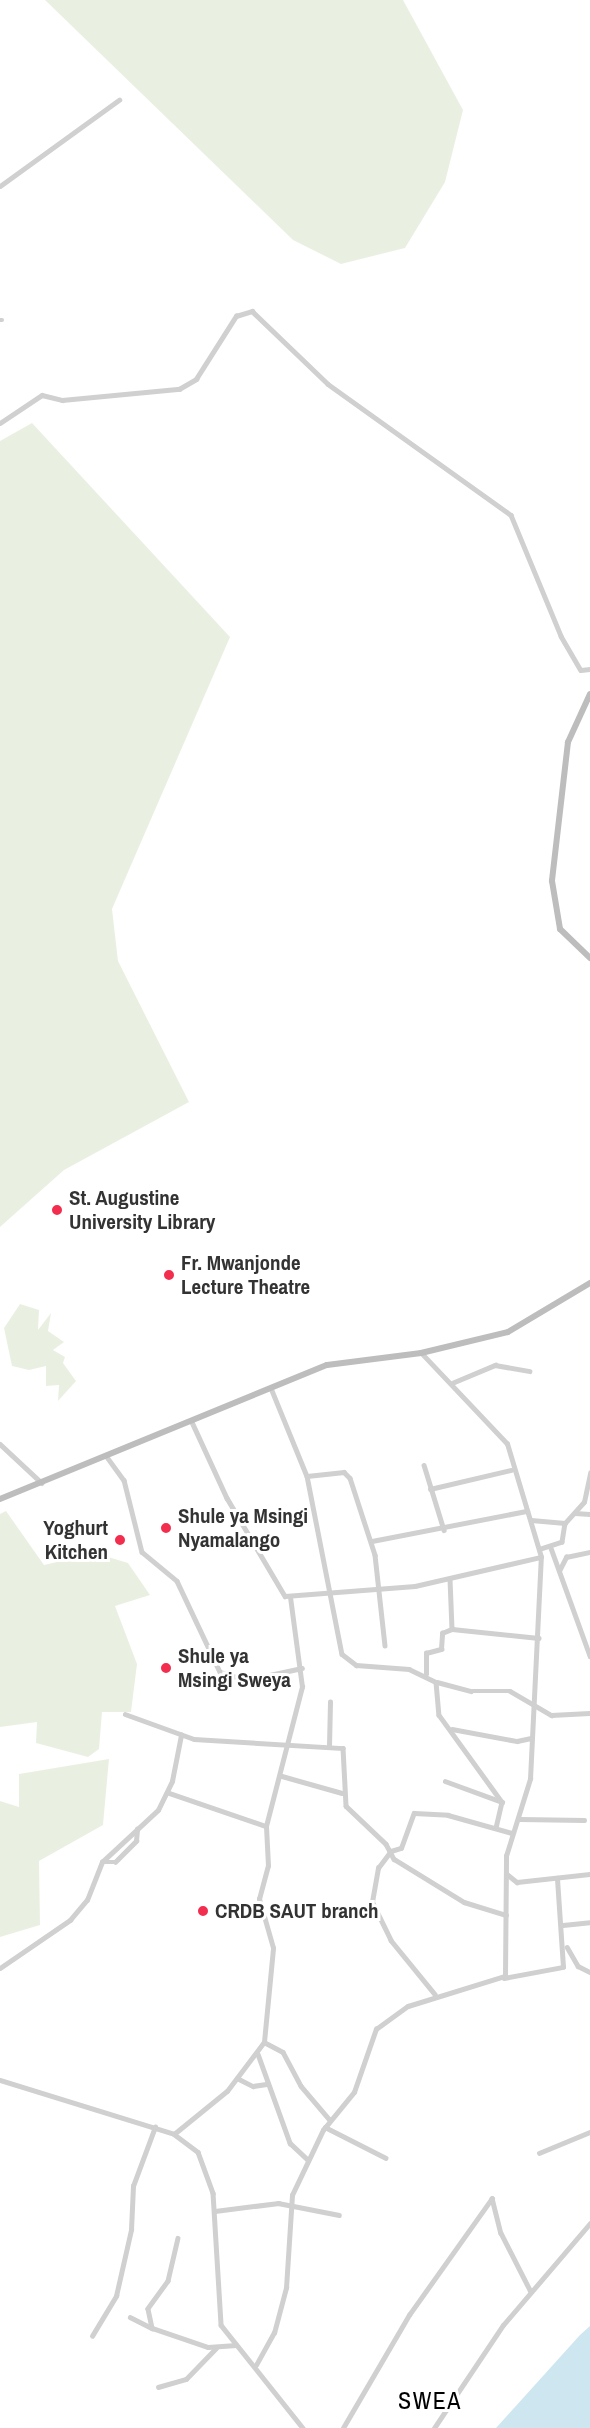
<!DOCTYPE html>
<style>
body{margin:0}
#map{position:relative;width:590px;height:2428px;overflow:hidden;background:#fff;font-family:"Archivo Narrow",sans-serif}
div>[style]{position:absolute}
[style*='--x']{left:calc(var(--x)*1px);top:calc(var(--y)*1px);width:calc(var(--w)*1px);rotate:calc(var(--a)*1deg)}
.green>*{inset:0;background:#eaf0e1}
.water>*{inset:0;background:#cde6f0}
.minor>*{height:4.5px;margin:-2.25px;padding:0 2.25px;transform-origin:2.25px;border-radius:2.25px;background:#d0d0d0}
.tertiary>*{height:5px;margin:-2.5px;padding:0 2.5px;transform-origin:2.5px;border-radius:2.5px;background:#d0d0d0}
.secondary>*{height:6px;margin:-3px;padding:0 3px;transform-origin:3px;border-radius:3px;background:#bdbdbd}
.dots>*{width:16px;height:16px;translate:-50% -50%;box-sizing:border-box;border:3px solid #fff;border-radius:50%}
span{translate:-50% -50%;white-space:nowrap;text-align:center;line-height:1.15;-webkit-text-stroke:6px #fff;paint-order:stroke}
.poi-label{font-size:21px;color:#333;font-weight:700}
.left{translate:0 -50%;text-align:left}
.right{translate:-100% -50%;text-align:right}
.quarter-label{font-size:24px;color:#000;letter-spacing:1.5px}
</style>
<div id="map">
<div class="green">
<div style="clip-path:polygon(45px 0,403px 0,463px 110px,445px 182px,405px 248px,341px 264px,293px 240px)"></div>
<div style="clip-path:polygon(32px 423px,230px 637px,112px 909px,118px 961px,189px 1102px,64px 1170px,0 1227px,0 441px)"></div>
<div style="clip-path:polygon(20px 1304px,39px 1310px,38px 1330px,51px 1313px,48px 1331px,64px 1342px,53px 1350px,65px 1357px,63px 1363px,76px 1381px,58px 1401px,59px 1385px,46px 1386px,46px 1366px,29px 1370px,12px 1366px,4px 1328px)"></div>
<div style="clip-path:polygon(6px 1511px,44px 1565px,95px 1553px,128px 1563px,150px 1595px,115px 1606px,137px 1664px,131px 1712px,102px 1712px,99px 1749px,88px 1757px,36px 1743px,37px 1722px,0 1727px,0 1514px)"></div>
<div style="clip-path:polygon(109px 1759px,103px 1825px,39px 1861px,40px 1925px,0 1937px,0 1801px,19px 1807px,19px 1774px)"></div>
</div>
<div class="water">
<div style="clip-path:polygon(590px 2326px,590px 2428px,496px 2428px,580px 2335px)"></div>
</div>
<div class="minor">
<div style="--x:0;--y:186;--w:147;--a:-35.9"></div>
<div style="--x:0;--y:320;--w:2;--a:0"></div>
<div style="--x:0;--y:423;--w:50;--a:-33.7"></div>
<div style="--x:42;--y:395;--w:21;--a:14"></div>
<div style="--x:62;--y:400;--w:118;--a:-5.4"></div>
<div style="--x:179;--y:389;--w:20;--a:-30"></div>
<div style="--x:196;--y:379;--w:75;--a:-57.6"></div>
<div style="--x:236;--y:316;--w:17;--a:-17"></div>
<div style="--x:252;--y:311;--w:105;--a:43.8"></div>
<div style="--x:328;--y:384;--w:225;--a:35.6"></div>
<div style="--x:511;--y:515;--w:131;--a:67.5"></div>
<div style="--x:561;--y:636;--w:39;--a:60"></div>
<div style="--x:581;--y:670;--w:9;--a:-6"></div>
<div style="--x:452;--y:1383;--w:47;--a:-22.7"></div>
<div style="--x:495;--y:1365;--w:35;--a:10"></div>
<div style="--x:271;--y:1388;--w:95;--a:67.8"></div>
<div style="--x:307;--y:1476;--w:181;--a:78.9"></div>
<div style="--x:342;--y:1654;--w:18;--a:38"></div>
<div style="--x:356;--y:1665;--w:53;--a:4.3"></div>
<div style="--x:409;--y:1669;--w:30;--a:26"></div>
<div style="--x:436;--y:1682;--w:33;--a:85"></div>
<div style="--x:439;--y:1715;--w:107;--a:54.1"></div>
<div style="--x:502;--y:1802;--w:26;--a:103"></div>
<div style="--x:192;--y:1422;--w:84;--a:65.3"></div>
<div style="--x:227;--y:1498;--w:114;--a:59.4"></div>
<div style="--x:285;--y:1596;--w:130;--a:-4.4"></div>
<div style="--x:415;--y:1586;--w:129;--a:-13"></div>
<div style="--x:0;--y:1444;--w:57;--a:42.9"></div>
<div style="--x:107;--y:1457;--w:29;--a:54"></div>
<div style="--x:124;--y:1480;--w:74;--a:76"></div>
<div style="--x:142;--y:1552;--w:45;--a:39.6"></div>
<div style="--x:177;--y:1581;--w:101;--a:64.7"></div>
<div style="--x:220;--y:1672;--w:27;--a:17"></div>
<div style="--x:246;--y:1680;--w:57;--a:-12.1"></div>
<div style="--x:424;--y:1465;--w:68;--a:72.9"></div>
<div style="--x:307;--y:1476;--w:37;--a:-6"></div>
<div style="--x:344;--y:1472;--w:8;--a:45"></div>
<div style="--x:350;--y:1478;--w:81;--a:72"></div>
<div style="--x:375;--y:1555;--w:91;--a:83.7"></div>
<div style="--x:430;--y:1489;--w:83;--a:-13.2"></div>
<div style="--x:575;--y:1513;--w:15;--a:4"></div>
<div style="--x:531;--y:1520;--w:34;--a:5"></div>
<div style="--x:565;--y:1523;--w:19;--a:99"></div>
<div style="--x:562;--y:1542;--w:23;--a:162"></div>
<div style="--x:565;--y:1523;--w:28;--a:-48"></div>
<div style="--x:584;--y:1502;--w:30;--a:-78"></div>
<div style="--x:372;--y:1541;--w:158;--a:-11"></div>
<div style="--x:551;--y:1548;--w:115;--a:70.1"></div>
<div style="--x:559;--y:1571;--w:16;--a:-63"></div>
<div style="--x:566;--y:1557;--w:25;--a:-12"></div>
<div style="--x:450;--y:1579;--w:50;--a:87.7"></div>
<div style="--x:426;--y:1674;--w:21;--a:-90"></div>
<div style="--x:426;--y:1653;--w:16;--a:-15"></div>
<div style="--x:441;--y:1649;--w:16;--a:-86"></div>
<div style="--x:442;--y:1633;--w:11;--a:-22"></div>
<div style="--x:452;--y:1629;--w:87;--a:5.9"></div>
<div style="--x:437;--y:1682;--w:35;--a:15"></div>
<div style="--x:471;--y:1691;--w:39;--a:0"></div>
<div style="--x:510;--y:1691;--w:48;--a:30.3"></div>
<div style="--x:551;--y:1715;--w:39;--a:-3"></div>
<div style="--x:125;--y:1714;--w:73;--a:19.9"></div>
<div style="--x:194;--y:1739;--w:149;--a:3.5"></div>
<div style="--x:343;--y:1748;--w:58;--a:87"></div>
<div style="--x:346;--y:1806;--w:55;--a:43.5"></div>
<div style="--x:386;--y:1844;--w:17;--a:62"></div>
<div style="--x:394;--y:1859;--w:82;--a:31.6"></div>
<div style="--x:464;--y:1902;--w:44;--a:17.2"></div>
<div style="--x:452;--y:1729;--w:66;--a:10.5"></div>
<div style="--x:517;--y:1741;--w:14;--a:-12"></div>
<div style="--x:329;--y:1746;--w:44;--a:-88.7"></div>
<div style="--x:282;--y:1776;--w:62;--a:15.8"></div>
<div style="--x:445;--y:1781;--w:61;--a:20.2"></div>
<div style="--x:169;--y:1793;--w:102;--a:18.8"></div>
<div style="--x:520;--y:1819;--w:64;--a:0.9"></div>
<div style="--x:102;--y:1862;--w:13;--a:0"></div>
<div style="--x:115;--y:1862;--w:30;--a:-45"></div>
<div style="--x:136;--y:1841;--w:12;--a:-85"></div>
<div style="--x:507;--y:1874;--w:13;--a:39"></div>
<div style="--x:517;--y:1882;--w:73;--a:-6.3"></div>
<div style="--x:563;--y:1925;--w:27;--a:-6"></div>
<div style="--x:567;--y:1947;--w:22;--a:60"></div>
<div style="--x:578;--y:1966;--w:13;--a:27"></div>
<div style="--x:0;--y:1968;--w:85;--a:-34.4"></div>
<div style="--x:70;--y:1920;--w:26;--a:-50"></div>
<div style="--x:87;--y:1900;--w:41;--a:-68.5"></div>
<div style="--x:102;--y:1862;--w:76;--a:-42.9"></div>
<div style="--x:158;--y:1810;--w:32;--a:-64"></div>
<div style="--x:172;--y:1781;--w:47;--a:-78.9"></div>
<div style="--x:504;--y:1978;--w:60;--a:-10.6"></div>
<div style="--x:563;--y:1967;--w:89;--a:-93.9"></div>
<div style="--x:435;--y:1995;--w:70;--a:-129.2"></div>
<div style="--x:391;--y:1941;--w:43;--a:-116"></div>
<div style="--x:372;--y:1902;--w:35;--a:-80"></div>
<div style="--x:378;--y:1868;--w:21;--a:-53"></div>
<div style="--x:391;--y:1851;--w:10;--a:-17"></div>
<div style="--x:401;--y:1848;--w:37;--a:-70"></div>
<div style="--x:414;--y:1813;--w:34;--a:3"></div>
<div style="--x:448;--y:1815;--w:66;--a:15.7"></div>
<div style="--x:264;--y:2042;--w:21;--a:28"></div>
<div style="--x:283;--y:2052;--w:38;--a:62"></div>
<div style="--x:301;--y:2086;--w:45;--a:49.5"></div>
<div style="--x:258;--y:2054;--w:95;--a:70.2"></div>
<div style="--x:290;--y:2143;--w:25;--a:43"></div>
<div style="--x:237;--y:2078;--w:18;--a:27"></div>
<div style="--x:253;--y:2086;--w:15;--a:-8"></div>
<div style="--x:0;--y:2080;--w:182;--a:17.2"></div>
<div style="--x:174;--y:2134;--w:30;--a:37"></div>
<div style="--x:198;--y:2152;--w:44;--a:69.9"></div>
<div style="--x:213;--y:2193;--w:132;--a:86.5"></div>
<div style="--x:221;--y:2325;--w:132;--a:51.5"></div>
<div style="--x:325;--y:2127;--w:68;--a:26.9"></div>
<div style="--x:174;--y:2134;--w:68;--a:-39.1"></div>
<div style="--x:227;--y:2091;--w:61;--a:-52.9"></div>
<div style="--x:264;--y:2042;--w:94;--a:-84.5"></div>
<div style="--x:273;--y:1948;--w:51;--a:-105.9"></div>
<div style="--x:259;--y:1899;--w:34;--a:-75"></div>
<div style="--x:268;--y:1866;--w:40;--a:-92.9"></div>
<div style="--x:266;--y:1826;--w:144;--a:-75.5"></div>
<div style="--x:302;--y:1687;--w:91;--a:-97.6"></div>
<div style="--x:539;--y:2153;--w:55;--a:-22.4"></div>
<div style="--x:215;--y:2211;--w:64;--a:-7.2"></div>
<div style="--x:278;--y:2203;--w:62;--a:11.1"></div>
<div style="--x:178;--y:2238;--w:44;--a:103.1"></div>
<div style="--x:168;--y:2281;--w:34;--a:126"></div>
<div style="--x:148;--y:2309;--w:19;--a:78"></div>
<div style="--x:152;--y:2328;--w:59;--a:18.7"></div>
<div style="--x:208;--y:2347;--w:28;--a:-4"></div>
<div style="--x:130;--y:2317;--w:25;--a:27"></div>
<div style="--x:92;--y:2336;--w:47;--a:-59"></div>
<div style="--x:116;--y:2296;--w:68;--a:-77.2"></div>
<div style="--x:131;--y:2230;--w:44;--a:-87.4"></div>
<div style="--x:133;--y:2186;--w:63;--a:-69.6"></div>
<div style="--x:256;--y:2365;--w:37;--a:-61"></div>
<div style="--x:274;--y:2333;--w:47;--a:-75.1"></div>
<div style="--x:286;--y:2288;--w:93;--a:-86.3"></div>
<div style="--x:292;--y:2195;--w:72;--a:-64.5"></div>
<div style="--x:323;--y:2130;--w:49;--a:-50.8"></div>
<div style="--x:354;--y:2092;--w:67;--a:-70.8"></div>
<div style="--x:376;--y:2029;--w:39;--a:-36"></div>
<div style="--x:408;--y:2006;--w:102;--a:-17.2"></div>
<div style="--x:505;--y:1976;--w:120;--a:-89.5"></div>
<div style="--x:506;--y:1856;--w:81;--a:-72.7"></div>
<div style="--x:530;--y:1779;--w:222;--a:-87.2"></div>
<div style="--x:541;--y:1557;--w:118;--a:-106.7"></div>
<div style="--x:507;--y:1444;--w:125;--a:-133.4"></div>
<div style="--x:158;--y:2387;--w:29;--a:-16"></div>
<div style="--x:186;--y:2379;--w:43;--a:-45.9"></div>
<div style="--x:343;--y:2428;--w:131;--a:-59.7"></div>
<div style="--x:409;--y:2315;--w:143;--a:-54.6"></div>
<div style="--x:492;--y:2198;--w:36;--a:76"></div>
<div style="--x:501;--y:2233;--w:66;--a:63"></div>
</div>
<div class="tertiary">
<div style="--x:434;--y:2428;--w:124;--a:-56.2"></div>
<div style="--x:503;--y:2325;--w:134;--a:-49.5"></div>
</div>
<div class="secondary">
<div style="--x:590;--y:694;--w:53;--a:114.6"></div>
<div style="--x:568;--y:742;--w:140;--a:96.6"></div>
<div style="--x:552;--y:881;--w:49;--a:80.5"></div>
<div style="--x:560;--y:929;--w:42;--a:44"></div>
<div style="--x:0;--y:1499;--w:353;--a:-22.3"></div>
<div style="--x:327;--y:1365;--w:95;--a:-7.3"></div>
<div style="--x:421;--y:1353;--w:89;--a:-13.6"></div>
<div style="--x:508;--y:1332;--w:96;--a:-30.9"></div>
</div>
<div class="dots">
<div style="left:57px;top:1210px;background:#f22d4d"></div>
<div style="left:169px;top:1275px;background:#f22d4d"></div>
<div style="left:166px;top:1528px;background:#f22d4d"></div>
<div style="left:120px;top:1540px;background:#f22d4d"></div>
<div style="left:166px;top:1668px;background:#f22d4d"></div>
<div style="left:203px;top:1911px;background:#f22d4d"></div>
</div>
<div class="poi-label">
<span class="left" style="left:69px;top:1210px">St. Augustine<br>University Library</span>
<span class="left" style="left:181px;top:1275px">Fr. Mwanjonde<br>Lecture Theatre</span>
<span class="left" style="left:178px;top:1528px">Shule ya Msingi<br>Nyamalango</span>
<span class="right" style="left:108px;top:1540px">Yoghurt<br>Kitchen</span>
<span class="left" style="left:178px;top:1668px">Shule ya<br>Msingi Sweya</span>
<span class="left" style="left:215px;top:1911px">CRDB SAUT branch</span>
</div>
<div class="quarter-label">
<span style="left:430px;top:2401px">SWEA</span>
</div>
</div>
